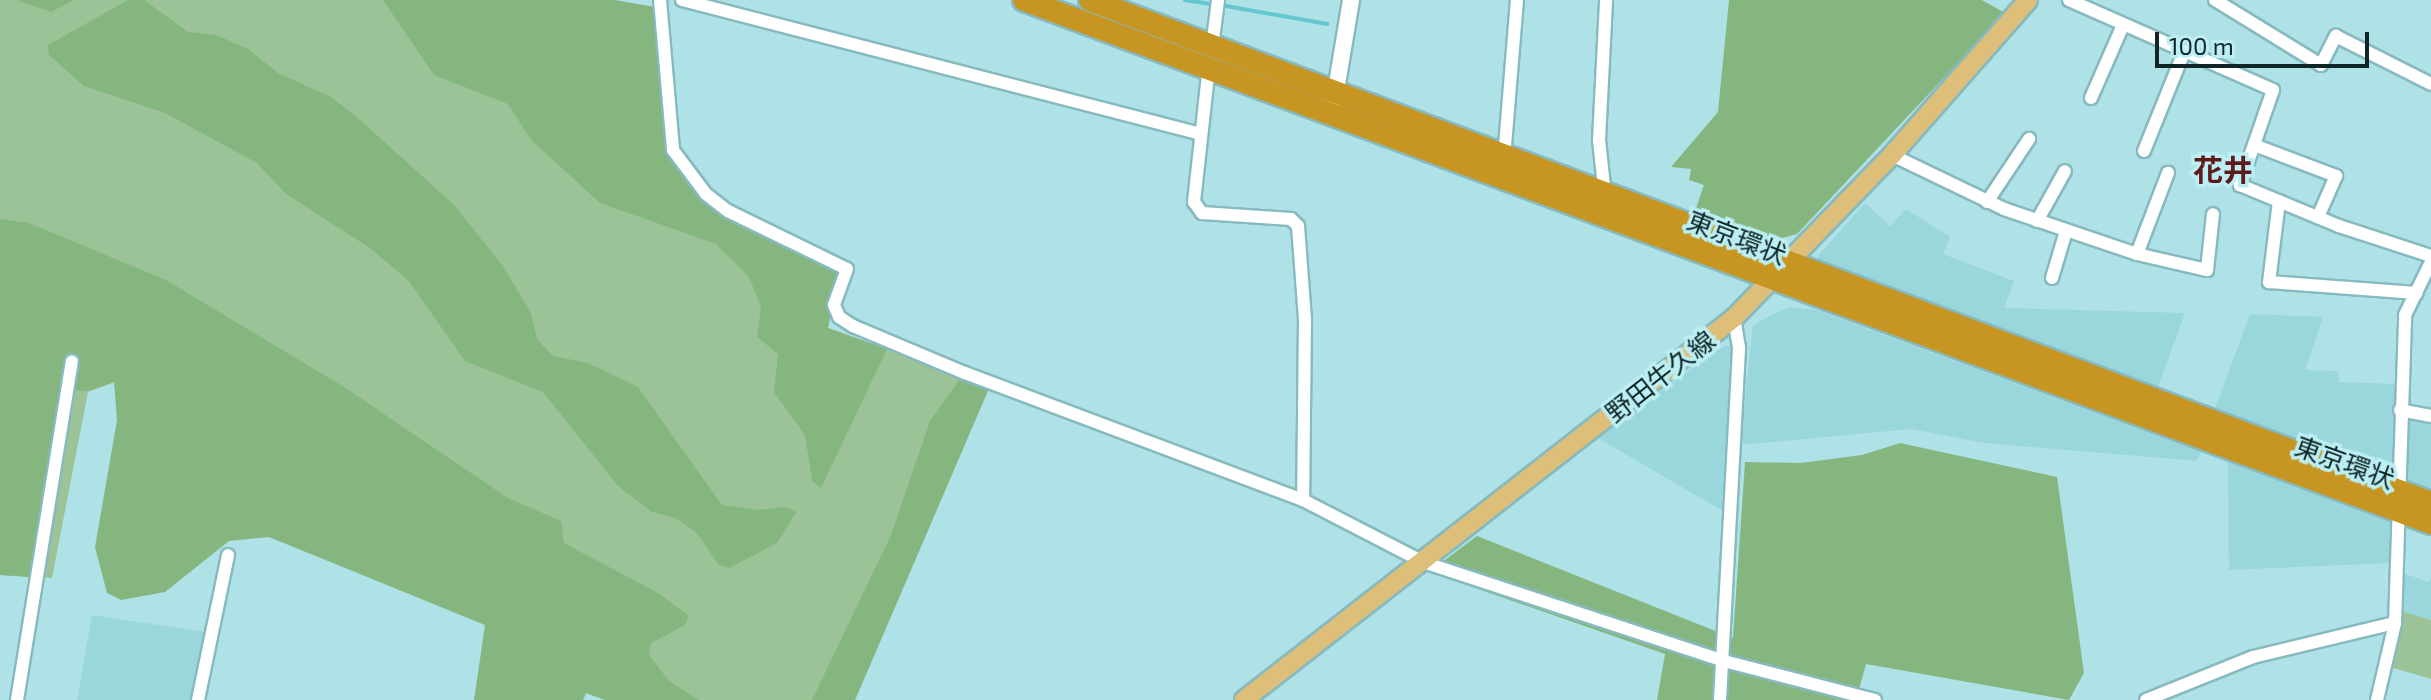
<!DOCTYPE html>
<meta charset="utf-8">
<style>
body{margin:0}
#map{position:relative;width:2431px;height:700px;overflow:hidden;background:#aee2e6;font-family:"Exo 2","Noto Sans JP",sans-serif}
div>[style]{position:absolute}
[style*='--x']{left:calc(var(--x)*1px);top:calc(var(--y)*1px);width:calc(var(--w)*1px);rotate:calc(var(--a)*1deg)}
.built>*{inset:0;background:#9ad7dd}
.green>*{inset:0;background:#9bc397}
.forest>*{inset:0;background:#85b680}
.stream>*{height:4px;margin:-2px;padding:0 2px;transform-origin:2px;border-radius:2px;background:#64c6ce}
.roads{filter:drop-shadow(2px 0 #87babe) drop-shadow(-2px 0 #87babe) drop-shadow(0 2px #87babe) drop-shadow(0 -2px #87babe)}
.street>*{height:12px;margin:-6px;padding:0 6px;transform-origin:6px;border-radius:6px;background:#fff}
.secondary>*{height:16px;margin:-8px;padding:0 8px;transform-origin:8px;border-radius:8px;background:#fff}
.primary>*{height:18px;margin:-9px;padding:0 9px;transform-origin:9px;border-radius:9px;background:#ddbf7a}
.highway>*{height:22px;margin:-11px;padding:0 11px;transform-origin:11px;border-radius:11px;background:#c79521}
span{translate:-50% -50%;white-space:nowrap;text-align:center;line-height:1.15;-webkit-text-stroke:7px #bbeff3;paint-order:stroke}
.street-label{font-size:26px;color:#102526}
.quarter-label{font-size:30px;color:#5f1a1c;font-weight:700}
.scale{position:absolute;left:2155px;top:32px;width:214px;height:36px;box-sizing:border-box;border:4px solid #102526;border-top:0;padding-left:10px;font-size:24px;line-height:28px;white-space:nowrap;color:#102526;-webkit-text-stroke:6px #bbeff3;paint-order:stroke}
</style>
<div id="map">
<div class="built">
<div style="clip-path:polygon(1865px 203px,1890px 226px,1906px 209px,1950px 237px,1943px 254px,2014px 281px,2004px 308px,2185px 313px,2158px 387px,1820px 263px,1818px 256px)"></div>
<div style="clip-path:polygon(1788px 307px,1816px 310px,2200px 452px,2197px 461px,1985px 443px,1911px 429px,1740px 445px,1753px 325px)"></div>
<div style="clip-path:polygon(2250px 314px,2323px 317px,2305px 370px,2338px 371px,2339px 382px,2396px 384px,2393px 475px,2215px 409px)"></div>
<div style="clip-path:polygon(1725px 345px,1734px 349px,1723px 511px,1596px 437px)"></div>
<div style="clip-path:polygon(2405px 415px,2431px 420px,2431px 489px,2402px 478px)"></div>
<div style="clip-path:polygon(2228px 462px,2394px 524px,2392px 563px,2229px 570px)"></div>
<div style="clip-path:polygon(2403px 573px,2429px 582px,2431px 578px,2431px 620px,2401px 611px)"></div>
<div style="clip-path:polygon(92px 615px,206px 632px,193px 700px,77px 700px)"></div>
</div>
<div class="green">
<div style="clip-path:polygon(0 0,577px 0,663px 130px,670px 155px,687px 180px,839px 272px,828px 328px,990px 386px,855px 700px,605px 700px,586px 693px,583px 700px,520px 557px,115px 382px,88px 392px,52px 578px,0 575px)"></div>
<div style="clip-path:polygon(2401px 611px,2431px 620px,2431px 679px,2390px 667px)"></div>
</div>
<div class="forest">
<div style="clip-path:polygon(74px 0,51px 12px,19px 1px,20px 0)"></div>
<div style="clip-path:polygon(128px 0,144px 0,188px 32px,216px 35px,248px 49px,278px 73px,331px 97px,358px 118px,454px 205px,502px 265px,530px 311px,537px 339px,553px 356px,588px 363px,638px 387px,722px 505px,758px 510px,786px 507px,796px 512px,777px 543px,729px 568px,718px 564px,697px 533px,676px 518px,652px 512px,618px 486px,543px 392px,465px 361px,408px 280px,370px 248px,286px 194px,257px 163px,165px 113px,84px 86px,49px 55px,48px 45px)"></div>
<div style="clip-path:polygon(383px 0,615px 0,655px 7px,670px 155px,687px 180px,839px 272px,828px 328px,887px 349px,821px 488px,812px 481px,805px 435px,774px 392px,778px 354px,757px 337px,761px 307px,749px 277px,716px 244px,600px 203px,531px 140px,508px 104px,434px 75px)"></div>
<div style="clip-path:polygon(1729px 0,1982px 0,2005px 13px,1797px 234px,1772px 241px,1694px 214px,1704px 185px,1689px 180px,1691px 169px,1671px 167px,1718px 112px)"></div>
<div style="clip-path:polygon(0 219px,29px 223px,166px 280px,344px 387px,508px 498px,561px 521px,564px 543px,658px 593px,689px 616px,685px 625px,651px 643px,649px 655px,669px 681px,699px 700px,605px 700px,586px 693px,583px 700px,474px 700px,485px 625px,269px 537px,229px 541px,165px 592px,121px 600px,107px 593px,95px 547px,117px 420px,114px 382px,88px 391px,63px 390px,30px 577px,0 575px)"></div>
<div style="clip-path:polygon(962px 376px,990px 386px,855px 700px,812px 700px,891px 535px,930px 421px)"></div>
<div style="clip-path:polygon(1900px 443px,2057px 477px,2084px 673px,2069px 700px,1866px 664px,1856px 700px,1657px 700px,1665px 654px,1429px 572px,1477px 536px,1733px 638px,1745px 462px,1801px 463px,1862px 455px)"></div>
</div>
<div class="stream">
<div style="--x:1185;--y:0;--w:26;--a:9"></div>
<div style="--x:1226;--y:6;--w:103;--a:10.1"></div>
</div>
<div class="roads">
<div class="street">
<div style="--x:660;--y:0;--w:151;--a:85"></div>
<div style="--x:673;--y:150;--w:55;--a:53.1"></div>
<div style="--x:706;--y:194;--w:28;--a:38"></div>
<div style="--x:728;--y:211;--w:132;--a:26"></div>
<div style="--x:847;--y:269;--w:38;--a:110"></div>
<div style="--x:834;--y:305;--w:13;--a:67"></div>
<div style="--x:839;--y:317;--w:17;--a:33"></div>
<div style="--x:853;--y:326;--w:121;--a:22.8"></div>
<div style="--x:965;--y:373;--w:361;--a:20.6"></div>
<div style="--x:1303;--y:500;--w:135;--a:27.3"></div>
<div style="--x:1423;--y:562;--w:317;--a:18.2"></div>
<div style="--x:1724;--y:661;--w:156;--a:14.5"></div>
<div style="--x:682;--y:0;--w:536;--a:14.48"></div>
<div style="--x:2069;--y:0;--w:223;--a:23.8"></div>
<div style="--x:2273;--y:90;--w:101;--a:109.2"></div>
<div style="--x:2240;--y:185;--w:107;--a:22.5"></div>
<div style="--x:2339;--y:226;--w:97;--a:18.1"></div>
<div style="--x:2215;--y:0;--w:124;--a:31.5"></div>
<div style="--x:2321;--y:65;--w:33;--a:-63"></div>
<div style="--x:2336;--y:36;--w:106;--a:26.8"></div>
<div style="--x:1212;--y:47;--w:47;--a:-82.7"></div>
<div style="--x:1209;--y:66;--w:137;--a:96.3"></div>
<div style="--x:1194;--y:202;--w:14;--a:54"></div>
<div style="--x:1202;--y:213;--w:89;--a:3.9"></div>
<div style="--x:1291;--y:219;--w:10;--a:45"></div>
<div style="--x:1298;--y:226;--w:93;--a:85.7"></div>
<div style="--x:1305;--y:319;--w:181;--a:90.6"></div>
<div style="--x:2091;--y:98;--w:80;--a:-66.3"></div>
<div style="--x:2254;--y:145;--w:88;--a:20.7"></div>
<div style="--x:2336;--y:176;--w:45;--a:113.7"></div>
<div style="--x:2144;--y:151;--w:107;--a:-68"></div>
<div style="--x:1892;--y:155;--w:124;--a:25.7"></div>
<div style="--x:2004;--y:209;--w:140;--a:18.7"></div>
<div style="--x:2137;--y:254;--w:87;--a:-69.1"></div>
<div style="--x:1504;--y:158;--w:159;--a:-85.3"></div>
<div style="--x:1605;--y:196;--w:56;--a:-96.1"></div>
<div style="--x:1599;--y:140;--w:140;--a:-87.1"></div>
<div style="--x:2279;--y:201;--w:82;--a:97"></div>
<div style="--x:2269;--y:282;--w:148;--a:4.3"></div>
<div style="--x:1987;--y:202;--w:76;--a:-56.3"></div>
<div style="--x:2037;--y:221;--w:57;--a:-60.8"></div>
<div style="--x:2137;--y:254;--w:72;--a:12.9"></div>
<div style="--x:2207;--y:270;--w:56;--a:-83.9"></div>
<div style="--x:2052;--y:278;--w:49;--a:-73.4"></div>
<div style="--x:2400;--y:410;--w:32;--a:11"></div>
<div style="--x:17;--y:700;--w:343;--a:-80.8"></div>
<div style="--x:198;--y:700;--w:148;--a:-78.3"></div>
<div style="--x:1720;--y:700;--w:353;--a:-86.9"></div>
<div style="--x:1739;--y:348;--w:30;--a:-99"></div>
<div style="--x:2146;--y:700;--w:115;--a:-21.9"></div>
<div style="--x:2253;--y:657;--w:146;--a:-13.5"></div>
<div style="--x:2377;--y:700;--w:79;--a:-76.8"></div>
<div style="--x:2395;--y:623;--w:308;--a:-88.1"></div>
<div style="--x:2405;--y:315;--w:59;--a:-63.9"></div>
</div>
<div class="secondary">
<div style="--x:1334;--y:102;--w:103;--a:-80.5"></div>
</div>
<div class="primary">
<div style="--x:1244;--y:700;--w:621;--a:-37.94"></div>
<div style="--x:1734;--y:318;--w:227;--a:-45.9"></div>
<div style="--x:1892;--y:155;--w:206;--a:-48.7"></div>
</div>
<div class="highway">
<div style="--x:1024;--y:0;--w:1501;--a:20.39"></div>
<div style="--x:1090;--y:0;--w:1432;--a:20.56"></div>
</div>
</div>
<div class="street-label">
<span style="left:1737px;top:237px;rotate:21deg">東京環状</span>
<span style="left:1660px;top:376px;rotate:-38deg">野田牛久線</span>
<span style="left:2345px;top:462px;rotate:20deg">東京環状</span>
</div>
<div class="quarter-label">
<span style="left:2223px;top:169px">花井</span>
</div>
<div class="scale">100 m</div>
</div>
